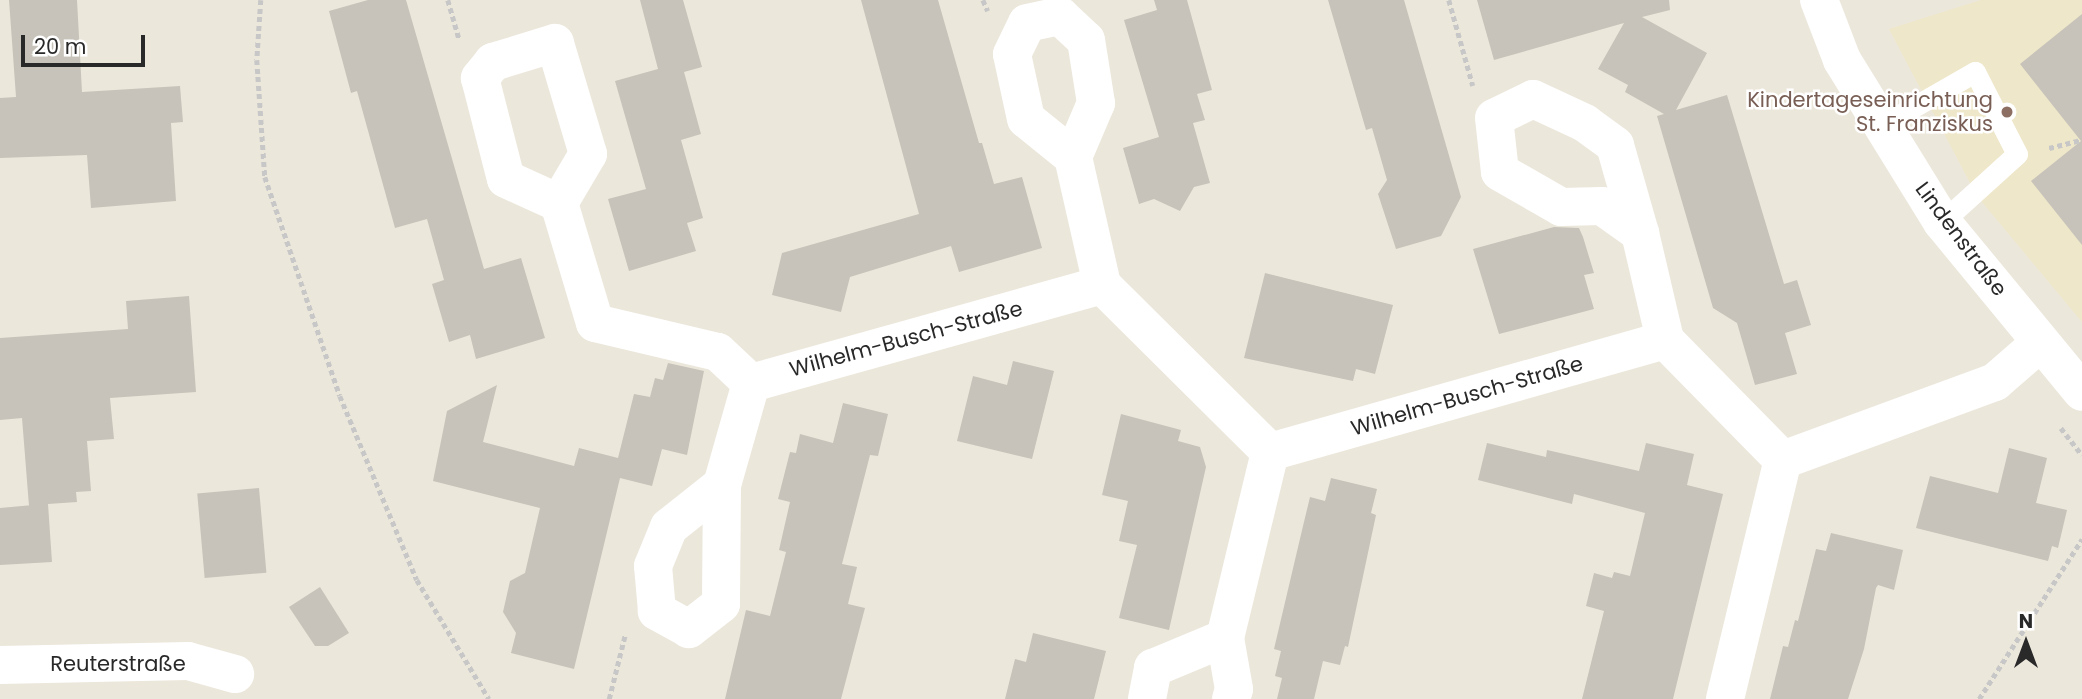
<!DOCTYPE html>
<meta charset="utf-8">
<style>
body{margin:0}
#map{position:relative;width:2082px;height:699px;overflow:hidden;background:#ece7db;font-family:Poppins,sans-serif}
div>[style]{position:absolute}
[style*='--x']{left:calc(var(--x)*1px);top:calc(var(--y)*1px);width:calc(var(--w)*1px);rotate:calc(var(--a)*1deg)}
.education>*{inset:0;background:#eee7c9}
.building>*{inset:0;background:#c7c3ba;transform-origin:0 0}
.path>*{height:4.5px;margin-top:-2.25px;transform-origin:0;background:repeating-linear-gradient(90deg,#c7c7c7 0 5px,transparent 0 8.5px)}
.service>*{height:21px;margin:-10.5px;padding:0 10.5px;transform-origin:10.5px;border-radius:10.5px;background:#fff}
.minor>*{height:38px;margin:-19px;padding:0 19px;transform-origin:19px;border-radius:19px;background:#fff}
.dots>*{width:19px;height:19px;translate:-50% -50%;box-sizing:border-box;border:4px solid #fff;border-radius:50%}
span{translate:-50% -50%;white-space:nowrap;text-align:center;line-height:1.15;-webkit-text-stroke:5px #fff;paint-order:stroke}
.education-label{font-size:21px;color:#785e54}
.right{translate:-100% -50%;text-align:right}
.street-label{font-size:21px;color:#292929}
.north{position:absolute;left:1991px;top:608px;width:70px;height:70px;-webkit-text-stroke:5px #fff;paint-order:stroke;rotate:0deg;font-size:19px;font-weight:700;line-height:28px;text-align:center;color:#292929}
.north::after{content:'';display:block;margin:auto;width:24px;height:32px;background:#292929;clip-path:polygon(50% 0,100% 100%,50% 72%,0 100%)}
.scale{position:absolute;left:21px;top:35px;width:124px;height:32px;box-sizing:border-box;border:4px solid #292929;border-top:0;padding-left:9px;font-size:21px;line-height:24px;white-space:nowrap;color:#292929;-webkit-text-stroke:5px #fff;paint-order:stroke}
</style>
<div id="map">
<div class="education">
<div style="clip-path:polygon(1981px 0,2082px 0,2082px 322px,1977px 196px,1889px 29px)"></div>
</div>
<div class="building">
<div style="clip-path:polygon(9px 0,77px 0,82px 92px,180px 86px,183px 122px,171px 123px,176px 201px,91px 208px,87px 155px,0 158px,0 98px,16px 97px)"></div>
<div style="clip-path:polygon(368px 0,406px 0,484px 269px,521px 258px,545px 338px,476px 359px,470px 335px,449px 342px,432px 284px,444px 280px,427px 219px,395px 228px,357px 91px,351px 93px,329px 11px)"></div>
<div style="clip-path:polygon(640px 0,683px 0,702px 67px,684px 72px,701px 134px,681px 140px,703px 218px,687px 223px,696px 251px,629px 271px,608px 199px,646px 189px,615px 81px,658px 69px)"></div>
<div style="clip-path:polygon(861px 0,938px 0,979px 143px,982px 143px,994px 184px,1022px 177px,1042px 248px,959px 272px,951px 246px,850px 277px,841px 312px,772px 295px,782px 253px,919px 214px)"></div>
<div style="clip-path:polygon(1154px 0,1187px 0,1212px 90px,1197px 94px,1205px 120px,1193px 123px,1210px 183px,1194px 187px,1180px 211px,1154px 199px,1139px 204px,1123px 148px,1159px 137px,1124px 20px,1157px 10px)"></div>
<div style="clip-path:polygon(1328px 0,1404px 0,1461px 197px,1441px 236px,1396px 249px,1378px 194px,1387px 180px,1372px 128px,1366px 130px)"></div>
<div style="clip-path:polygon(1477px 0,1669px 0,1670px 10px,1642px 17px,1707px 53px,1676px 110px,1727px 95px,1784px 284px,1797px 280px,1811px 325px,1785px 333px,1797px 374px,1755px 385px,1737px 323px,1713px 308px,1657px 116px,1664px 114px,1625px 92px,1628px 85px,1598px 69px,1624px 23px,1494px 60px)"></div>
<div style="clip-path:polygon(2082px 14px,2082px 245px,2031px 181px,2081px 141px,2020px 64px)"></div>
<div style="clip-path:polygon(1554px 227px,1579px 228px,1583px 237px,1594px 273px,1584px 275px,1594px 309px,1499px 334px,1473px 249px)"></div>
<div style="clip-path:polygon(1265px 273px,1393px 305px,1375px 374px,1356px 369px,1353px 381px,1244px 358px)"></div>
<div style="clip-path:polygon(189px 296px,196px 392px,110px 398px,114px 439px,87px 441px,91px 491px,76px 492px,77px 502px,48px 504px,52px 562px,0 565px,0 508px,33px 505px,29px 506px,22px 418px,0 420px,0 338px,128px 329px,126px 301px)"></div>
<div style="clip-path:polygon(1013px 361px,1054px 371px,1032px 459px,957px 441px,973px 376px,1007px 385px)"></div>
<div style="clip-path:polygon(668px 363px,704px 371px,687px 455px,662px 449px,652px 486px,620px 478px,574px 669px,511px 653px,516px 633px,503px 612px,510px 581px,525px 573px,540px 508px,433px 481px,447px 411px,497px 385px,483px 442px,574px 466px,579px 448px,618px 458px,634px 394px,650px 397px,655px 378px,663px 380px)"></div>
<div style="clip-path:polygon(843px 403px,888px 414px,878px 456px,870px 455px,842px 564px,857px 567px,848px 604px,865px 608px,841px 699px,725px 699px,746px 610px,770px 616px,786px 552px,779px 550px,790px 502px,778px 499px,790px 452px,796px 453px,800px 434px,833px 443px)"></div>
<div style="clip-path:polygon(1121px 414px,1181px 430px,1178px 441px,1200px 447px,1206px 467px,1169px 630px,1119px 618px,1137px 545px,1119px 541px,1128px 501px,1102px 495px)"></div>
<div style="clip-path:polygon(1487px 443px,1546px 457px,1547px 450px,1639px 471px,1646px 443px,1694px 454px,1687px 485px,1723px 494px,1673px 699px,1582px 699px,1604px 611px,1586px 606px,1594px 573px,1612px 578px,1614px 572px,1630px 576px,1645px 513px,1574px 494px,1572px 504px,1478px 480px)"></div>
<div style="clip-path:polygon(2009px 448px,2047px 458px,2036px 503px,2067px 510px,2058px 548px,2052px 546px,2048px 561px,1916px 528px,1930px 476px,1998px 493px)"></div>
<div style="clip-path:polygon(1331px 478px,1377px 489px,1371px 513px,1376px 515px,1348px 647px,1345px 646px,1340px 665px,1323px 661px,1314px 699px,1277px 699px,1282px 678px,1275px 676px,1281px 651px,1274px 649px,1303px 526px,1310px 497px,1325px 501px)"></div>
<div style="left:259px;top:488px;width:85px;height:62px;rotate:85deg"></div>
<div style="clip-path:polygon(1831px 533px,1903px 550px,1894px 590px,1878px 585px,1876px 588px,1864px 649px,1848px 699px,1770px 699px,1783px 646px,1788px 647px,1795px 620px,1798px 621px,1816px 549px,1826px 551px)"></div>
<div style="clip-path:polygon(320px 587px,349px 633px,328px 646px,315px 646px,289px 607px)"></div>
<div style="clip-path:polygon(1033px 633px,1106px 651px,1094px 699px,1005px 699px,1015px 659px,1026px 662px)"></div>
</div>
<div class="path">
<div style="--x:261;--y:0;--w:60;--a:93.8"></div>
<div style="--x:257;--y:60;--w:117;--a:86.1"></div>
<div style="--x:265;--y:177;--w:231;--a:71.1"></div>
<div style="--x:340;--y:396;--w:199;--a:67.3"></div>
<div style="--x:417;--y:580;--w:139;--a:58.8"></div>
<div style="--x:448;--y:0;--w:40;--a:74"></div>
<div style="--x:983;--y:0;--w:12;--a:66"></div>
<div style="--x:1449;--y:0;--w:89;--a:74.4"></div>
<div style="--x:2049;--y:148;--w:34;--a:-14"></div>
<div style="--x:2061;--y:428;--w:34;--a:52"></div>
<div style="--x:609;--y:699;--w:66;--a:-76"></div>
<div style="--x:1979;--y:699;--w:190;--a:-57.2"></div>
</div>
<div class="service">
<div style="--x:1882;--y:125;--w:107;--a:-29.7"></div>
<div style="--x:1975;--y:72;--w:92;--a:62.9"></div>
<div style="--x:2017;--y:154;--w:101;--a:137.8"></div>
</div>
<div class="minor">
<div style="--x:1819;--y:0;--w:64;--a:69"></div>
<div style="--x:1842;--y:60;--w:190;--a:58.3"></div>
<div style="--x:1942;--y:222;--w:220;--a:50.5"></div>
<div style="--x:1073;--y:157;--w:60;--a:-141"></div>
<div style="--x:1026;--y:119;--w:66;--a:-102.2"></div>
<div style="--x:1012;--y:54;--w:34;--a:-64"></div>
<div style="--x:1027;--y:23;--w:34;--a:-12"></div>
<div style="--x:1060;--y:16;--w:35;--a:43"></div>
<div style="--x:1086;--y:40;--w:64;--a:81"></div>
<div style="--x:1096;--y:103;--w:59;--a:113.1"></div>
<div style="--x:1073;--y:157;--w:131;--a:77.2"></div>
<div style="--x:559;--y:203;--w:57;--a:-59.4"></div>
<div style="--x:588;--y:154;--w:116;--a:-106.6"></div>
<div style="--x:555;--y:43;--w:65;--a:163"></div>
<div style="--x:493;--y:62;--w:21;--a:129"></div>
<div style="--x:480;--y:78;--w:104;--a:75.6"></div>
<div style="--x:506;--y:179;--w:58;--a:24.4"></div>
<div style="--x:559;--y:203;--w:125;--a:73.3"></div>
<div style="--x:595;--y:323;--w:126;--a:13.3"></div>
<div style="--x:718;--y:352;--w:45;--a:43.2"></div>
<div style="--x:751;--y:383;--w:364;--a:-15.6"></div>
<div style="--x:1102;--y:285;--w:237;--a:44.8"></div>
<div style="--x:1270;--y:452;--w:411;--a:-15.8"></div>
<div style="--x:1665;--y:340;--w:168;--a:45.5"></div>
<div style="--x:1783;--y:460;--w:226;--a:-20.2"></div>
<div style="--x:1995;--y:382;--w:60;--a:-40.9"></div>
<div style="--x:1640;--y:233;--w:91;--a:-105.9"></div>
<div style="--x:1615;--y:145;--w:37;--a:-144"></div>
<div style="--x:1585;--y:123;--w:57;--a:-155.2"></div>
<div style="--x:1533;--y:99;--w:43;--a:154"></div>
<div style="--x:1494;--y:118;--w:54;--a:83.7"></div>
<div style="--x:1500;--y:172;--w:70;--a:29.8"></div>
<div style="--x:1561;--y:207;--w:41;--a:-1.4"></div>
<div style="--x:1602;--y:206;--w:47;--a:35.4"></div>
<div style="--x:1640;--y:233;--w:110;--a:76.8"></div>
<div style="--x:722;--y:485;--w:119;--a:90.5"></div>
<div style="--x:721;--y:604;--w:41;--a:142"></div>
<div style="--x:689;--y:629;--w:37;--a:-151"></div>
<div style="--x:657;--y:611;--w:45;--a:-95.1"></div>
<div style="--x:653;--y:566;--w:42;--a:-67.7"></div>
<div style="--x:669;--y:527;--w:68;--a:-38.4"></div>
<div style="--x:722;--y:485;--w:106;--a:-74.1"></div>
<div style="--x:0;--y:665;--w:188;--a:-1.2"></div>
<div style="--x:188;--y:661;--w:49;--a:15.5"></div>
<div style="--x:1147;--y:699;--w:32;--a:-79"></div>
<div style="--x:1153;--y:668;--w:78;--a:-22.6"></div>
<div style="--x:1231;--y:699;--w:10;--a:-73"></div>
<div style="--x:1234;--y:689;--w:52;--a:-100"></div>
<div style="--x:1225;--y:638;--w:191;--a:-76.4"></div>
<div style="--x:1725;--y:699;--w:246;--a:-76.4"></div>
</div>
<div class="dots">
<div style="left:2007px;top:112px;background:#8d6e63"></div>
</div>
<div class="education-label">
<span class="right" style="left:1993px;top:112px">Kindertageseinrichtung<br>St. Franziskus</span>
</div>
<div class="street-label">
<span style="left:1961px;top:239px;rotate:53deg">Lindenstraße</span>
<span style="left:906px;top:339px;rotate:-15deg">Wilhelm-Busch-Straße</span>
<span style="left:1467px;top:396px;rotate:-16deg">Wilhelm-Busch-Straße</span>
<span style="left:118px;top:664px">Reuterstraße</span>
</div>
<div class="north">N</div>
<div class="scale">20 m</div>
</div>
